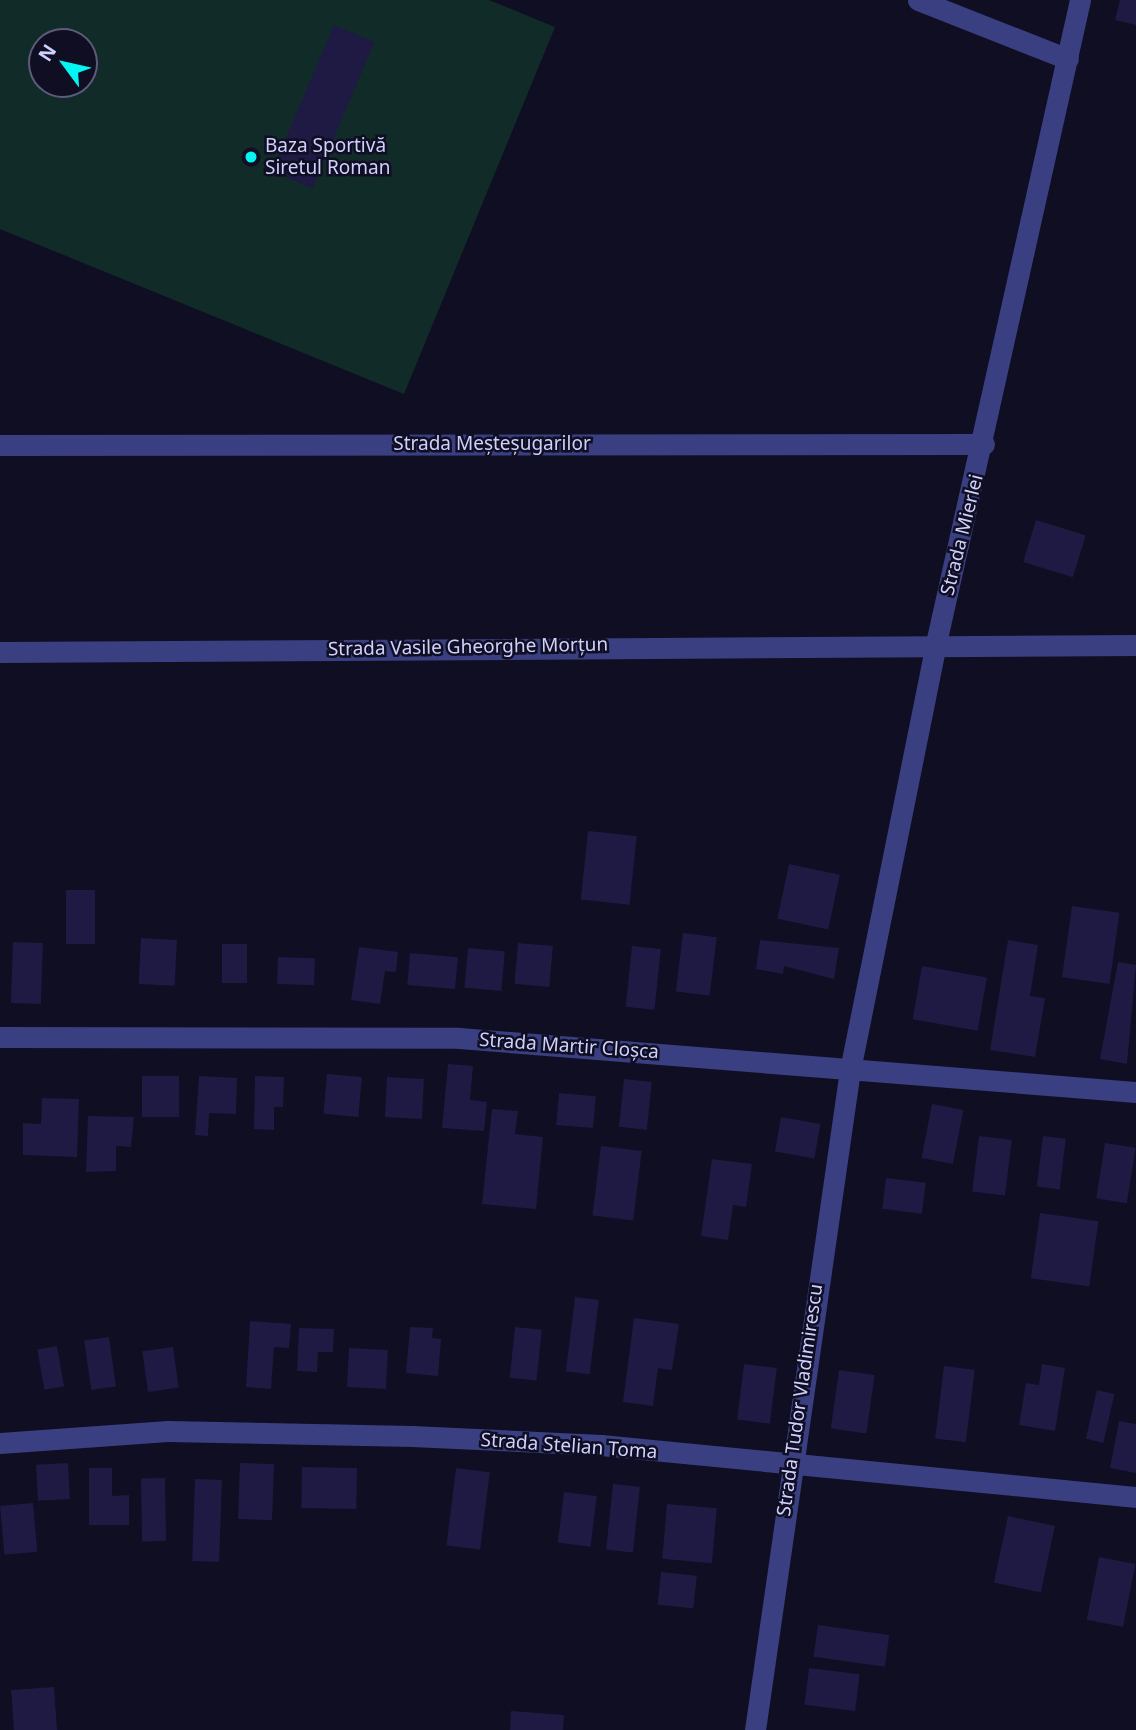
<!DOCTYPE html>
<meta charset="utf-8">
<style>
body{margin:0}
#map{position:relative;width:1136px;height:1730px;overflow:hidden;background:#0f0e22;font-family:"Noto Sans",sans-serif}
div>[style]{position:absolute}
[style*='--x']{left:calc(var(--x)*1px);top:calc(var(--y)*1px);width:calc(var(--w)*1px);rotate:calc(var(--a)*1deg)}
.green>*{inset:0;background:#112c28}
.building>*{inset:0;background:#1e1a43;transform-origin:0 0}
.minor>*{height:21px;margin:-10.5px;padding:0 10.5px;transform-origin:10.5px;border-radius:10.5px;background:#393f80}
.dots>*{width:19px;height:19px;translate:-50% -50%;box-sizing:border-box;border:4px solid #0f0e22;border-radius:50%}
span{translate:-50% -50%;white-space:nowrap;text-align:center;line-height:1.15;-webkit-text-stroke:5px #0f0e22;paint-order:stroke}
.poi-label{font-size:19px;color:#d0d0fe}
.left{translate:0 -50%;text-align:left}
.street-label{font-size:19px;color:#d0d0fe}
.north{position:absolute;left:28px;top:28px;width:70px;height:70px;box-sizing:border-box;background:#0f0e22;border:2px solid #5c5c7a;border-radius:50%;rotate:303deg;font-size:19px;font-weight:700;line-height:28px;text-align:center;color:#d0d0fe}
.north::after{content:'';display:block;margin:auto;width:24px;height:32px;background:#03f6f2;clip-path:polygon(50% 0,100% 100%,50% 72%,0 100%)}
</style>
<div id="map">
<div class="green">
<div style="clip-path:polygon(evenodd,0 0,489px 0,555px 27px,404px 394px,0 229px,0 0,42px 42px,84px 42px,84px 84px,42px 84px,42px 42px)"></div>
</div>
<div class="building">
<div style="clip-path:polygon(1120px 0,1136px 0,1136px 25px,1115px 20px)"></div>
<div style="left:334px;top:25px;width:44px;height:159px;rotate:23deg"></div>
<div style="left:1036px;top:520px;width:52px;height:44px;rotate:17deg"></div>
<div style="left:588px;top:831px;width:49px;height:69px;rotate:6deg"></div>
<div style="left:789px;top:864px;width:52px;height:56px;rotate:12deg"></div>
<div style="left:66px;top:890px;width:29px;height:54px"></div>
<div style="left:1072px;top:906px;width:48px;height:72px;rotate:8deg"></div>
<div style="left:683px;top:933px;width:34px;height:59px;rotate:7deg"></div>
<div style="left:141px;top:938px;width:36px;height:46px;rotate:3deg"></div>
<div style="clip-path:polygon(760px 940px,839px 948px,834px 979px,784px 966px,783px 974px,756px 969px)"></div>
<div style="clip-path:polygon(1008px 940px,1038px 945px,1030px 996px,1045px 998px,1035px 1057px,990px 1050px)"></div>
<div style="left:13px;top:942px;width:30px;height:61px;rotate:2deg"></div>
<div style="left:518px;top:943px;width:35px;height:41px;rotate:5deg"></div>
<div style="left:222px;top:944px;width:25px;height:39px"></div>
<div style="left:632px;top:946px;width:29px;height:61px;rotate:6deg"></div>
<div style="clip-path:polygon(359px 947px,398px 952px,396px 972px,385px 971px,380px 1004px,351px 1000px)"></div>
<div style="left:468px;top:948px;width:37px;height:40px;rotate:5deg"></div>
<div style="left:410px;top:953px;width:48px;height:32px;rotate:5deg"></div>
<div style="left:278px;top:957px;width:37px;height:27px;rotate:2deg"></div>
<div style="clip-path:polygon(1118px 962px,1136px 965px,1127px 1064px,1100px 1059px)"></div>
<div style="left:922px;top:966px;width:66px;height:54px;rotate:10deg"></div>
<div style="clip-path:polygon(448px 1064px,473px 1066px,470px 1100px,487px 1102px,484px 1131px,442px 1128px)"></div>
<div style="left:327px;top:1074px;width:35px;height:40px;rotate:5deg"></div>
<div style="left:142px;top:1076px;width:37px;height:41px"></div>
<div style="clip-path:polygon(199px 1076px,237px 1078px,236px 1114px,209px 1113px,208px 1136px,195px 1135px)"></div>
<div style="clip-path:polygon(255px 1076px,284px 1077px,283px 1107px,274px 1107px,274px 1130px,254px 1129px)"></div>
<div style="left:387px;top:1077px;width:37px;height:40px;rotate:3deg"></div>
<div style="left:624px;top:1079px;width:28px;height:48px;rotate:6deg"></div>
<div style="left:559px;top:1093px;width:37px;height:32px;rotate:5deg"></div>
<div style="clip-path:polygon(42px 1098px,79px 1099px,77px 1157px,23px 1155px,23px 1123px,41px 1124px)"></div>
<div style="left:932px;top:1104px;width:32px;height:55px;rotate:11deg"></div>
<div style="clip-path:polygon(492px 1109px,518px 1111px,515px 1134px,543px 1137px,536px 1209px,482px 1204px)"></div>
<div style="clip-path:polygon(88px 1116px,134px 1117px,131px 1147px,116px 1146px,116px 1171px,86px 1172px)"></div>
<div style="left:781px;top:1117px;width:40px;height:35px;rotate:10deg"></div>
<div style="left:979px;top:1136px;width:33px;height:56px;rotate:7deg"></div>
<div style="left:1043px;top:1136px;width:23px;height:51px;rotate:7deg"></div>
<div style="left:1105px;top:1143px;width:31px;height:56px;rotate:9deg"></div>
<div style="left:601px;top:1146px;width:41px;height:70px;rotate:7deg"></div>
<div style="clip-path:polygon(712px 1159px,752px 1164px,746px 1207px,733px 1205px,728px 1240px,701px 1236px)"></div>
<div style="left:886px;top:1178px;width:40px;height:31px;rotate:7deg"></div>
<div style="left:1040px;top:1213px;width:59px;height:66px;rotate:8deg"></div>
<div style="left:575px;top:1297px;width:24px;height:75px;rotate:7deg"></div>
<div style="clip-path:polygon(634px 1318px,679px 1324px,672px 1370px,658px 1368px,653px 1406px,623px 1402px)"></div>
<div style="clip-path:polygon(250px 1321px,291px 1324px,289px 1348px,274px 1347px,271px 1389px,246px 1387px)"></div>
<div style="clip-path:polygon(410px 1327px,433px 1328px,432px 1338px,441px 1339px,438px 1376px,406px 1373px)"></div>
<div style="left:515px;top:1327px;width:27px;height:51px;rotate:6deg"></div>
<div style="clip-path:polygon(299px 1328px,334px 1329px,333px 1352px,318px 1352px,317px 1372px,297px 1371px)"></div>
<div style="left:109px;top:1337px;width:50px;height:25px;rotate:82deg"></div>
<div style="left:57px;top:1346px;width:41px;height:20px;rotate:80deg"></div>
<div style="left:173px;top:1347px;width:41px;height:31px;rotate:82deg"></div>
<div style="left:349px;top:1348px;width:39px;height:39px;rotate:3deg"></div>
<div style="left:744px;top:1364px;width:33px;height:56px;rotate:7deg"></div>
<div style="clip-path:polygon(1042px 1364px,1065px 1368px,1055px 1431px,1019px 1425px,1026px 1383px,1039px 1385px)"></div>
<div style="left:944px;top:1366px;width:31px;height:73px;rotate:7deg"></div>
<div style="left:839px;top:1370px;width:36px;height:59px;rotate:8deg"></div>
<div style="left:1097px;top:1390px;width:18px;height:50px;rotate:13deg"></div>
<div style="clip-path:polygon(1119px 1421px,1136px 1424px,1136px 1473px,1110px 1468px)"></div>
<div style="left:68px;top:1463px;width:36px;height:32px;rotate:87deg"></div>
<div style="left:240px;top:1463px;width:34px;height:56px;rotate:2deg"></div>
<div style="left:302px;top:1467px;width:55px;height:41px;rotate:1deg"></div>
<div style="clip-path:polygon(89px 1468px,112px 1468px,112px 1496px,129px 1495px,129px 1525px,89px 1525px)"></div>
<div style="left:456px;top:1468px;width:34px;height:78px;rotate:7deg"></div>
<div style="left:165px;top:1478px;width:63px;height:24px;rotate:89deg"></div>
<div style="left:195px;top:1479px;width:27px;height:82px;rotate:2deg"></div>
<div style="left:613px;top:1484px;width:27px;height:66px;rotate:6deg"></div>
<div style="left:564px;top:1492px;width:33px;height:51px;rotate:7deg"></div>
<div style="left:33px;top:1503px;width:49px;height:33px;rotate:85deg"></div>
<div style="left:667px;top:1504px;width:50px;height:55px;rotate:5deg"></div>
<div style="left:1008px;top:1516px;width:48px;height:68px;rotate:12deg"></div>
<div style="left:1099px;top:1557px;width:37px;height:64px;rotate:11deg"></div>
<div style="left:661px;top:1572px;width:36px;height:33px;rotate:6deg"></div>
<div style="left:818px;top:1625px;width:72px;height:32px;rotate:8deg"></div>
<div style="left:809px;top:1668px;width:51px;height:37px;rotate:7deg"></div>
<div style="left:54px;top:1687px;width:43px;height:43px;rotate:86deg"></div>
<div style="clip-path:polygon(511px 1711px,564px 1715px,563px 1730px,510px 1730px)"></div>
</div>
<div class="minor">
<div style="--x:918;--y:0;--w:161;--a:21.5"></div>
<div style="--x:0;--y:445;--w:984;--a:-0.06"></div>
<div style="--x:0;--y:652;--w:1136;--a:-0.35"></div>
<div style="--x:0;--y:1037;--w:459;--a:0.1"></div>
<div style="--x:459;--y:1038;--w:679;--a:4.56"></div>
<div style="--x:0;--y:1443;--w:168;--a:-4.1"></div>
<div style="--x:168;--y:1431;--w:244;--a:1.2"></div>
<div style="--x:412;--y:1436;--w:189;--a:2.7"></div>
<div style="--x:601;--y:1445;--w:538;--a:5.55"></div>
<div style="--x:755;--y:1730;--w:667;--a:-81.81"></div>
<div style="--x:850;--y:1070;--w:436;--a:-78.6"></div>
<div style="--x:936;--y:643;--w:659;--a:-77.38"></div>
</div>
<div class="dots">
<div style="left:251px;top:157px;background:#03f6f2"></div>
</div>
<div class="poi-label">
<span class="left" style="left:265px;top:157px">Baza Sportivă<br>Siretul Roman</span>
</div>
<div class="street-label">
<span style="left:492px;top:444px">Strada Meșteșugarilor</span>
<span style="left:962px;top:535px;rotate:-76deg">Strada Mierlei</span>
<span style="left:468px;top:647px;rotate:-1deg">Strada Vasile Gheorghe Morțun</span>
<span style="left:569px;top:1046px;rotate:4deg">Strada Martir Cloșca</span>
<span style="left:800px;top:1400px;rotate:-82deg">Strada Tudor Vladimirescu</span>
<span style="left:569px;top:1446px;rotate:4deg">Strada Stelian Toma</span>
</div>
<div class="north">N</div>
</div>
